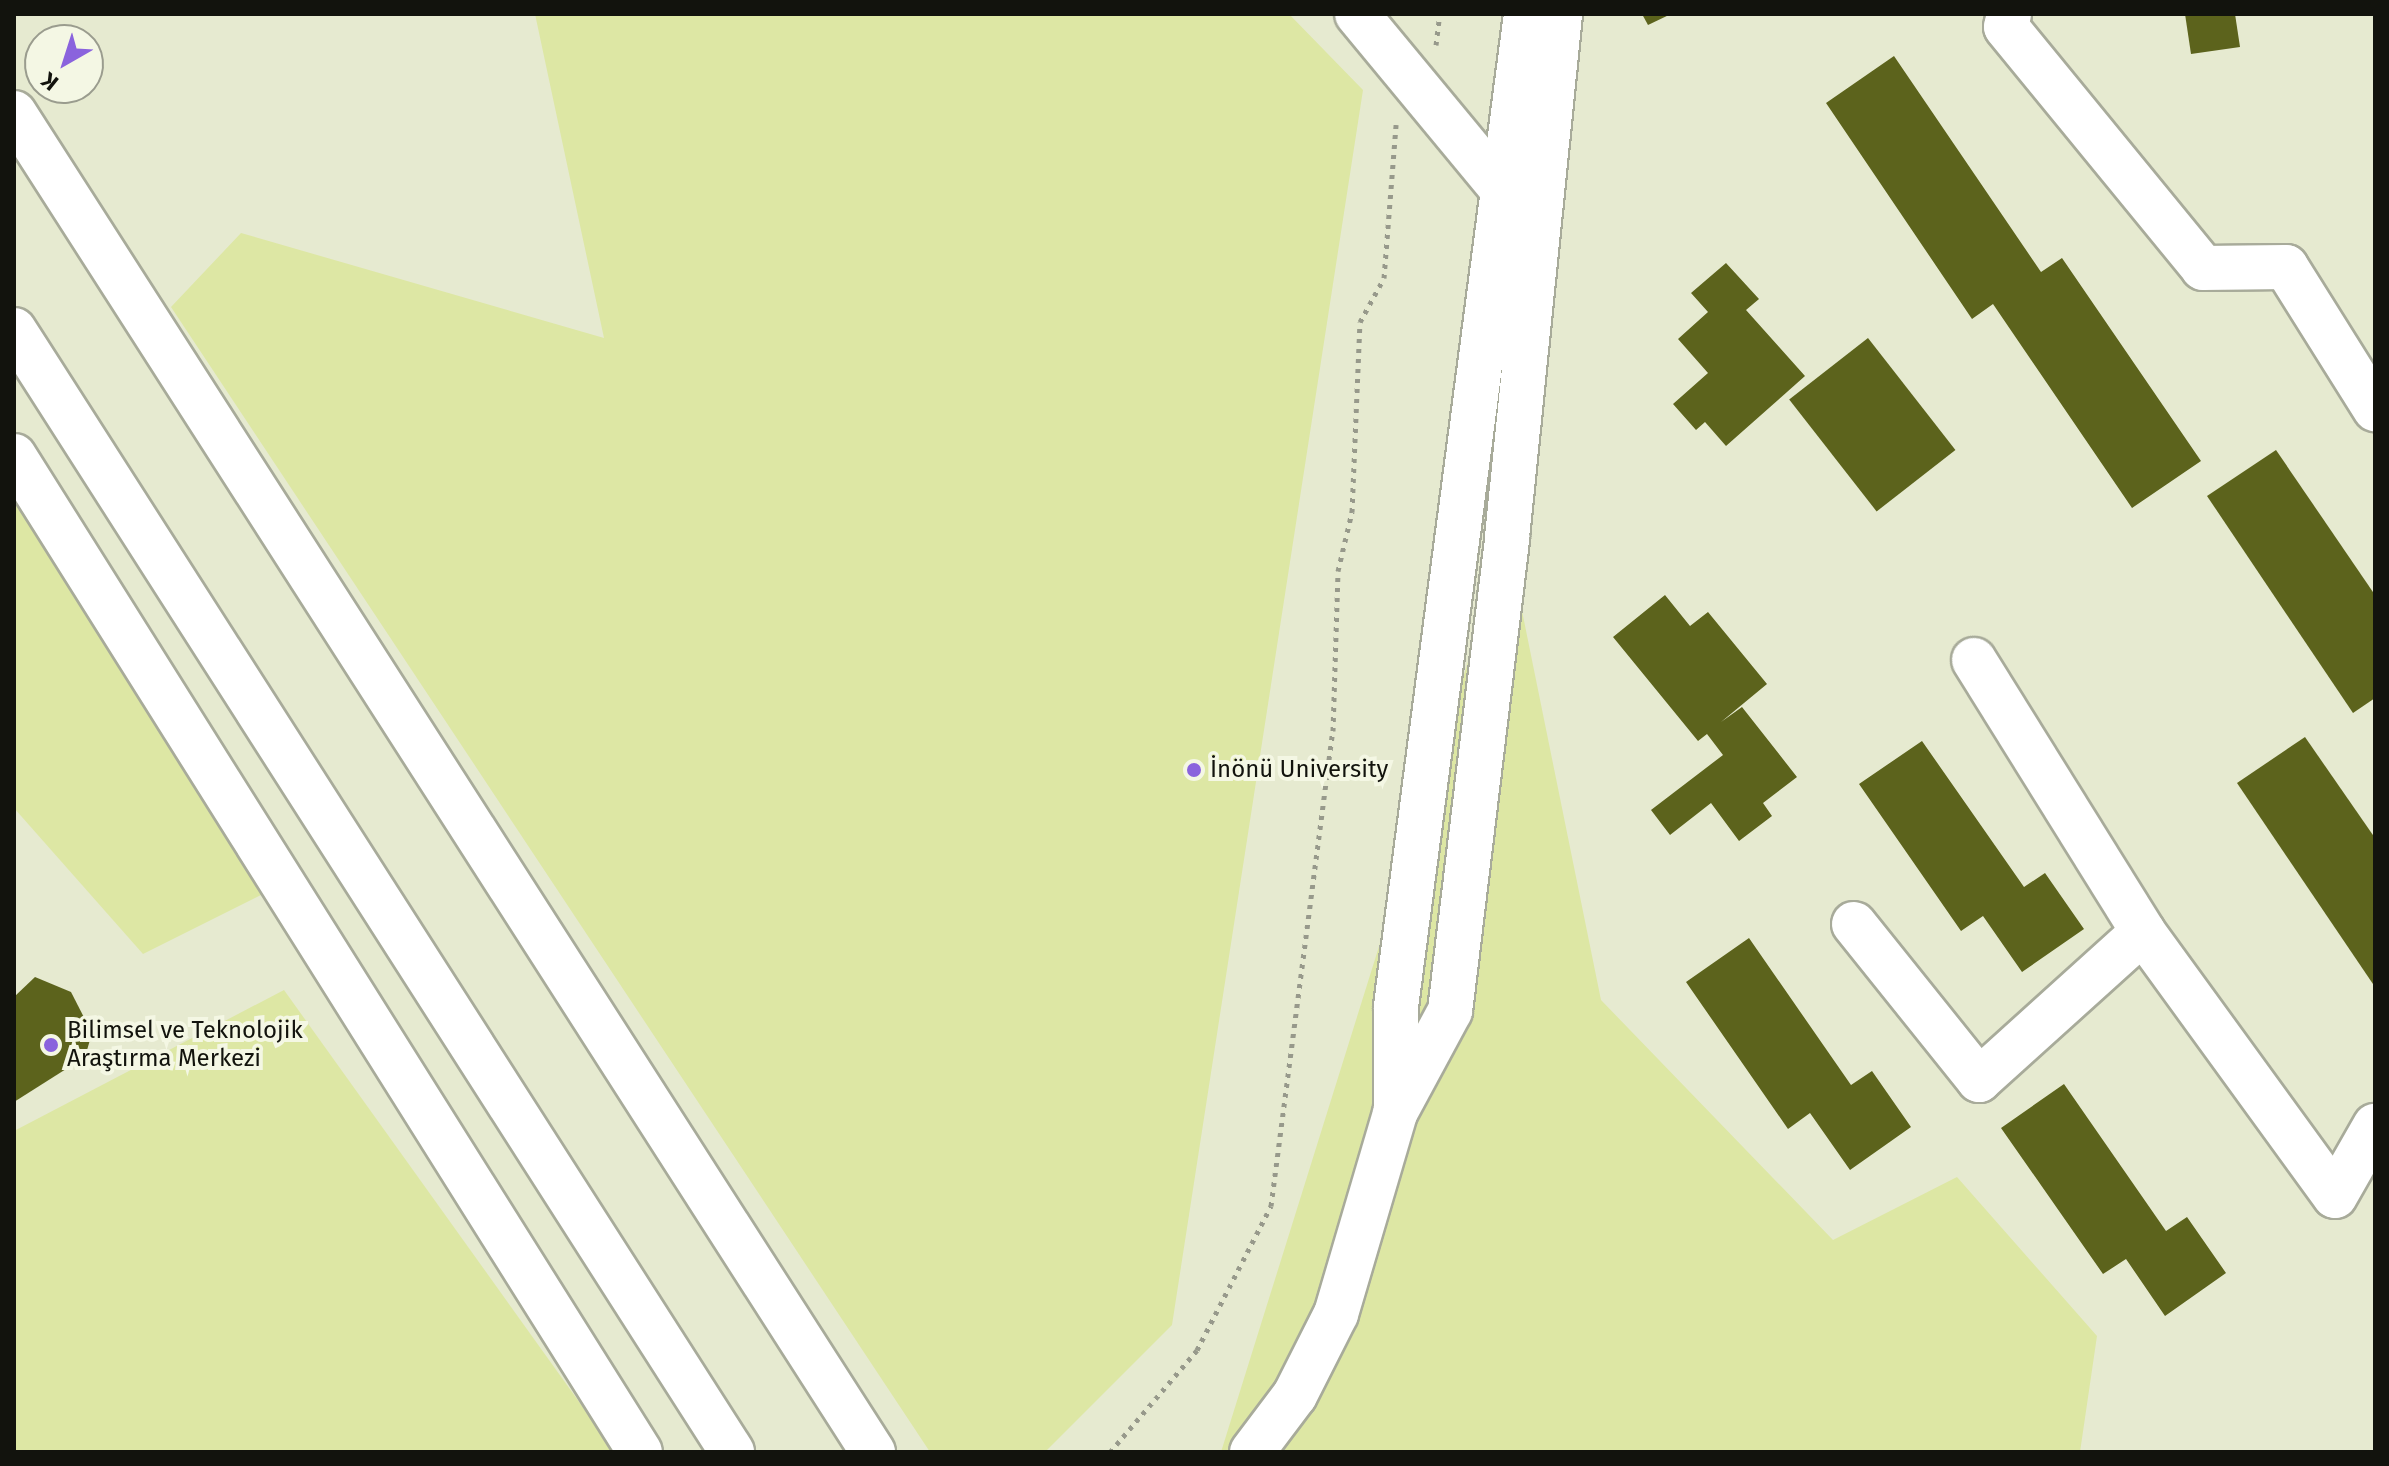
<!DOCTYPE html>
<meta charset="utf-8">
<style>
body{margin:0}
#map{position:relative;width:2389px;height:1466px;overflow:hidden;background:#f4f7e4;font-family:"Fira Sans",sans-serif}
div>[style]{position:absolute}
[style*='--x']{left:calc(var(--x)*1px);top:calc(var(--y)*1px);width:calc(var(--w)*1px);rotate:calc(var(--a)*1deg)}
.built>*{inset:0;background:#e6ead0}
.green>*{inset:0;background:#dde7a4}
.building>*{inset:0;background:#5c631c;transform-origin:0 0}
.path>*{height:5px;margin-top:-2.5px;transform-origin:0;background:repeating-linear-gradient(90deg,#97998b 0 4px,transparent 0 10px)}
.roads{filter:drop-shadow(2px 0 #a8ab9a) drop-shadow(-2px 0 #a8ab9a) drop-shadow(0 2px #a8ab9a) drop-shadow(0 -2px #a8ab9a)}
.minor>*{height:44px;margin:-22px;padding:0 22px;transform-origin:22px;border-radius:22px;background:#fff}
.major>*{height:44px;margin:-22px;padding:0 22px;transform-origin:22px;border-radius:22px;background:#fff}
.dots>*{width:22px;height:22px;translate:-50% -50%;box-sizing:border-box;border:4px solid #f4f7e4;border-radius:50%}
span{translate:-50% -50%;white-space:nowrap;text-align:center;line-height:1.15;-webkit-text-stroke:8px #f4f7e4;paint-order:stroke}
.poi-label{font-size:24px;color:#12130d}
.left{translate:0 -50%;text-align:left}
.frame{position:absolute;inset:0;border:16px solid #12130d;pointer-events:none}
.north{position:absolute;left:24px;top:24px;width:80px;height:80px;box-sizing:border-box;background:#f4f7e4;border:2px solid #9a9c8e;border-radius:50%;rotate:219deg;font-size:22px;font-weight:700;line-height:32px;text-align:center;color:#12130d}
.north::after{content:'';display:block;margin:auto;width:28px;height:36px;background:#8a63dd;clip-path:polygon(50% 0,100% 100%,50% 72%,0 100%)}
</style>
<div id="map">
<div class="built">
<div style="clip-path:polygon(evenodd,14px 14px,2375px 14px,2375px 1452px,14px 1452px,14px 14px,40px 40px,88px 40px,88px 88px,40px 88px,40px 40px)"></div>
</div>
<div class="green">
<div style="clip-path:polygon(535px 14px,1289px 14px,1363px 90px,1172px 1325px,1045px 1452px,930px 1452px,171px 307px,241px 233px,604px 338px)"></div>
<div style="clip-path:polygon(14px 456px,283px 884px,143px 954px,14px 808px)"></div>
<div style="clip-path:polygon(1507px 537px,1601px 1000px,1833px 1240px,1957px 1177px,2097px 1336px,2080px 1452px,1221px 1452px)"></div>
<div style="clip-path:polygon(284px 990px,615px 1452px,14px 1452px,14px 1131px)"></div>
</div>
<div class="building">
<div style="clip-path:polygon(1642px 14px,1671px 14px,1648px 25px)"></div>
<div style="clip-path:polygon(2185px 14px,2235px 14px,2240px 47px,2191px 54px)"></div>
<div style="clip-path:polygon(1894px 56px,2041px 272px,2062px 258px,2201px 461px,2132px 508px,1993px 304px,1972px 319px,1826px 103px)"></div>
<div style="clip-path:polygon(1726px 263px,1759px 299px,1746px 310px,1805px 376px,1726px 446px,1705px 422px,1696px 430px,1673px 404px,1708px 373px,1678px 339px,1708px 312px,1691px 293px)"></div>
<div style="left:1868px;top:338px;width:142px;height:100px;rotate:52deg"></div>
<div style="clip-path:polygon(2276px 450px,2375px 595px,2375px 698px,2353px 713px,2207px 496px)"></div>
<div style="clip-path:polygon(1665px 595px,1690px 626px,1708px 612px,1767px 684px,1721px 722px,1742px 707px,1797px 777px,1763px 803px,1772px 816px,1739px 841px,1711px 803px,1670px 835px,1651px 810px,1723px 755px,1707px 734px,1698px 741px,1613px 637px)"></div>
<div style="clip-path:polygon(2305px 737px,2375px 838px,2375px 987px,2237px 783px)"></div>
<div style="clip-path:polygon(1922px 741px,2024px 887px,2045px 873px,2084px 929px,2022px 972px,1983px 916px,1961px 931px,1859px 784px)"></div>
<div style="clip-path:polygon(1749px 938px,1851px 1085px,1872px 1071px,1911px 1127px,1850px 1170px,1810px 1113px,1788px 1129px,1686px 982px)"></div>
<div style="clip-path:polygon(35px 977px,71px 992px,92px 1033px,85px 1057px,14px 1102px,14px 997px)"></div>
<div style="clip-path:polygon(2064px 1084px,2166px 1231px,2187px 1217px,2226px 1273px,2165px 1316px,2126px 1259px,2103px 1274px,2001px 1128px)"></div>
</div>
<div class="path">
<div style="--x:1436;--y:45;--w:31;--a:-83"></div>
<div style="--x:1110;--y:1452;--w:134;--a:-49.5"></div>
<div style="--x:1197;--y:1350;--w:162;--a:-62.8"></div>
<div style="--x:1271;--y:1206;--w:479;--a:-82.6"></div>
<div style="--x:1333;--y:731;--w:160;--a:-88.2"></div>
<div style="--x:1338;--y:571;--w:61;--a:-76.7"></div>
<div style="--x:1352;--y:512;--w:190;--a:-87.6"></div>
<div style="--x:1360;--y:322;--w:50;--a:-61.4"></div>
<div style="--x:1384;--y:278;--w:154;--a:-85.5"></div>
</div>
<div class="roads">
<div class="minor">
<div style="--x:1357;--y:14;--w:224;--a:50.4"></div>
<div style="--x:2009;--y:14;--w:13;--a:103"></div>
<div style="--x:2006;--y:27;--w:311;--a:50.7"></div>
<div style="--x:2203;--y:268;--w:83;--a:-0.7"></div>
<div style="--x:2286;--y:267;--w:168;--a:57.9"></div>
<div style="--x:14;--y:113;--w:1591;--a:57.32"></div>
<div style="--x:14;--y:330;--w:1332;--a:57.38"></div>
<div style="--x:14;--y:456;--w:1176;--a:57.85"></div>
<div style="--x:1974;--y:660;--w:320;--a:58.1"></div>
<div style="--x:1854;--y:924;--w:200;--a:51.3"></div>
<div style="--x:1979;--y:1080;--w:221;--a:-42.1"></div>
<div style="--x:2143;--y:932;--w:326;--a:54"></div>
<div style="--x:2335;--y:1196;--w:81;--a:-60.3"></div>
</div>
<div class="major">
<div style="--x:1396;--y:1107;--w:101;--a:-90"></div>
<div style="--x:1396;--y:1006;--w:1000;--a:-82.53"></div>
<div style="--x:1252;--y:1452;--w:71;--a:-53"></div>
<div style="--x:1295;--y:1395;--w:91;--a:-63.2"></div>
<div style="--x:1336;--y:1314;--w:209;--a:-73.6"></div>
<div style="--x:1395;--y:1113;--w:116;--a:-61.7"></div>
<div style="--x:1450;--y:1011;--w:477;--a:-83.1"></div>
<div style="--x:1507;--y:537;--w:526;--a:-84.21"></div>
</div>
</div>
<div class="dots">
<div style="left:1194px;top:770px;background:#8a63dd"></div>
<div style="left:51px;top:1045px;background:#8a63dd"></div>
</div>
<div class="poi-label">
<span class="left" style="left:1210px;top:770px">İnönü University</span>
<span class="left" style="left:67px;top:1045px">Bilimsel ve Teknolojik<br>Araştırma Merkezi</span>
</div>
<div class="frame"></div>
<div class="north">K</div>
</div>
